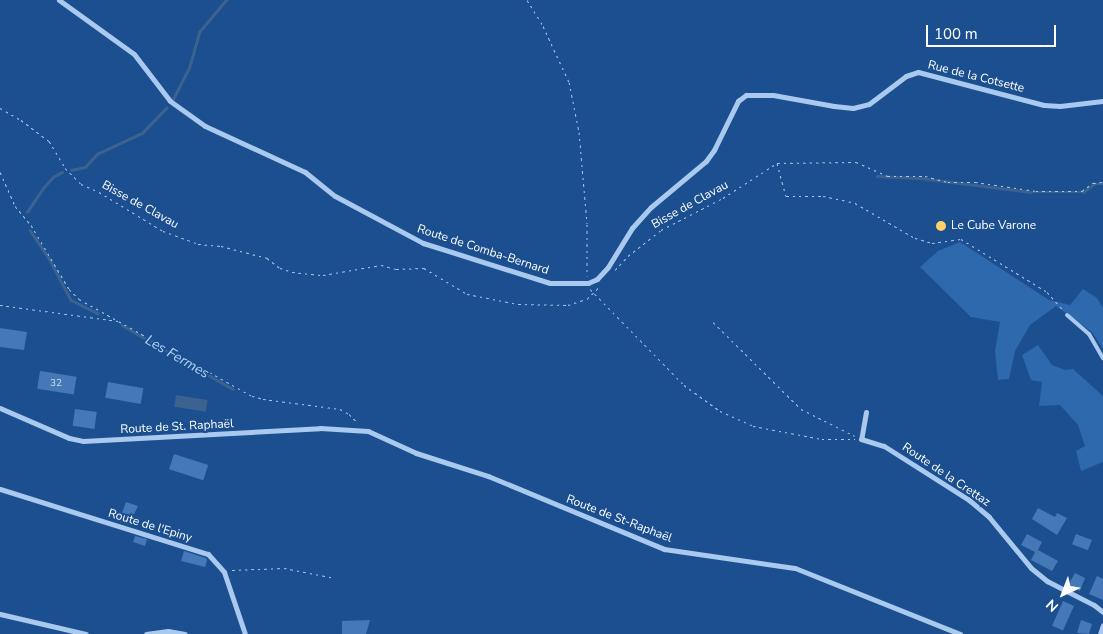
<!DOCTYPE html>
<meta charset="utf-8">
<style>
body{margin:0}
#map{position:relative;width:1103px;height:634px;overflow:hidden;background:#1b4f8f;font-family:"Nunito Sans",sans-serif}
div>[style]{position:absolute}
[style*='--x']{left:calc(var(--x)*1px);top:calc(var(--y)*1px);width:calc(var(--w)*1px);rotate:calc(var(--a)*1deg)}
.green>*{inset:0;background:#2e69ad}
.water>*{inset:0;background:#3c6290;transform-origin:0 0}
.stream>*{height:2.5px;margin:-1.25px;padding:0 1.25px;transform-origin:1.25px;border-radius:1.25px;background:#3c6290}
.building>*{inset:0;background:#4478b7;transform-origin:0 0}
.path>*{height:1px;margin-top:-0.5px;transform-origin:0;background:repeating-linear-gradient(90deg,#a9c9ee 0 2.5px,transparent 0 6.5px)}
.lane>*{height:4px;margin:-2px;padding:0 2px;transform-origin:2px;border-radius:2px;background:#a9c9ee}
.street>*{height:5px;margin:-2.5px;padding:0 2.5px;transform-origin:2.5px;border-radius:2.5px;background:#a9c9ee}
.dots>*{width:14px;height:14px;translate:-50% -50%;box-sizing:border-box;border:2px solid #1b4f8f;border-radius:50%}
span{translate:-50% -50%;white-space:nowrap;text-align:center;line-height:1.15;-webkit-text-stroke:4px #1b4f8f;paint-order:stroke}
.number-label{font-size:10px;color:#d0dded}
.number-label span{-webkit-text-stroke-width:0}
.street-label{font-size:12px;color:#fff}
.poi-label{font-size:12px;color:#fff}
.left{translate:0 -50%;text-align:left}
.water-label{font-size:14px;color:#b5d3f5;font-style:italic}
.north{position:absolute;left:1038px;top:569px;width:50px;height:50px;-webkit-text-stroke:4px #1b4f8f;paint-order:stroke;rotate:223deg;font-size:14px;font-weight:700;line-height:20px;text-align:center;color:#fff}
.north::after{content:'';display:block;margin:auto;width:18px;height:22px;background:#fff;clip-path:polygon(50% 0,100% 100%,50% 72%,0 100%)}
.scale{position:absolute;left:926px;top:25px;width:130px;height:22px;box-sizing:border-box;border:2px solid #fff;border-top:0;padding-left:6px;font-size:15px;line-height:18px;white-space:nowrap;color:#fff;-webkit-text-stroke:4px #1b4f8f;paint-order:stroke}
</style>
<div id="map">
<div class="green">
<div style="clip-path:polygon(960px 242px,1049px 300px,1070px 305px,1083px 289px,1097px 298px,1103px 308px,1103px 349px,1092px 332px,1056px 306px,1030px 325px,1015px 351px,1009px 379px,998px 380px,995px 351px,1000px 322px,971px 317px,920px 267px,938px 251px)"></div>
<div style="clip-path:polygon(1038px 345px,1052px 365px,1065px 370px,1073px 369px,1103px 396px,1103px 462px,1081px 471px,1076px 451px,1085px 446px,1078px 425px,1060px 405px,1039px 406px,1042px 382px,1031px 380px,1022px 355px)"></div>
</div>
<div class="water">
<div style="left:176px;top:395px;width:32px;height:12px;rotate:9deg"></div>
</div>
<div class="stream">
<div style="--x:172;--y:101;--w:37;--a:-63"></div>
<div style="--x:189;--y:68;--w:37;--a:-74"></div>
<div style="--x:199;--y:32;--w:42;--a:-49.8"></div>
<div style="--x:71;--y:170;--w:14;--a:-12"></div>
<div style="--x:85;--y:167;--w:18;--a:-47"></div>
<div style="--x:97;--y:154;--w:50;--a:-25"></div>
<div style="--x:142;--y:133;--w:35;--a:-46"></div>
<div style="--x:877;--y:176;--w:43;--a:2.7"></div>
<div style="--x:920;--y:178;--w:112;--a:7.2"></div>
<div style="--x:1031;--y:192;--w:52;--a:0"></div>
<div style="--x:1083;--y:192;--w:14;--a:-36"></div>
<div style="--x:1094;--y:184;--w:9;--a:0"></div>
<div style="--x:27;--y:212;--w:29;--a:-56"></div>
<div style="--x:43;--y:188;--w:15;--a:-48"></div>
<div style="--x:53;--y:177;--w:10;--a:-29"></div>
<div style="--x:30;--y:230;--w:36;--a:56"></div>
<div style="--x:50;--y:260;--w:45;--a:62.3"></div>
<div style="--x:71;--y:300;--w:30;--a:26"></div>
<div style="--x:122;--y:325;--w:128;--a:30"></div>
</div>
<div class="building">
<div style="clip-path:polygon(0 328px,27px 332px,24px 350px,0 347px)"></div>
<div style="left:40px;top:371px;width:37px;height:18px;rotate:9deg"></div>
<div style="left:108px;top:382px;width:36px;height:16px;rotate:10deg"></div>
<div style="left:75px;top:409px;width:22px;height:17px;rotate:8deg"></div>
<div style="left:174px;top:454px;width:36px;height:16px;rotate:18deg"></div>
<div style="clip-path:polygon(126px 502px,138px 506px,129px 525px,119px 521px)"></div>
<div style="clip-path:polygon(1038px 508px,1055px 517px,1057px 513px,1067px 518px,1057px 535px,1032px 519px)"></div>
<div style="clip-path:polygon(1027px 534px,1042px 542px,1038px 550px,1058px 561px,1052px 571px,1031px 560px,1035px 552px,1021px 545px)"></div>
<div style="left:1076px;top:534px;width:17px;height:11px;rotate:21deg"></div>
<div style="clip-path:polygon(135px 536px,147px 539px,145px 546px,133px 542px)"></div>
<div style="clip-path:polygon(184px 551px,206px 558px,207px 560px,205px 567px,181px 561px)"></div>
<div style="clip-path:polygon(1075px 573px,1085px 578px,1080px 591px,1068px 585px)"></div>
<div style="clip-path:polygon(1097px 576px,1103px 579px,1103px 600px,1089px 594px)"></div>
<div style="left:1063px;top:601px;width:12px;height:27px;rotate:24deg"></div>
<div style="clip-path:polygon(370px 620px,366px 634px,342px 634px,342px 621px)"></div>
<div style="clip-path:polygon(1081px 620px,1092px 624px,1089px 634px,1077px 633px)"></div>
</div>
<div class="path">
<div style="--x:527;--y:0;--w:31;--a:58"></div>
<div style="--x:543;--y:26;--w:62;--a:65.1"></div>
<div style="--x:569;--y:82;--w:51;--a:78.7"></div>
<div style="--x:579;--y:132;--w:92;--a:85"></div>
<div style="--x:587;--y:224;--w:52;--a:90"></div>
<div style="--x:0;--y:108;--w:24;--a:30"></div>
<div style="--x:21;--y:120;--w:35;--a:37"></div>
<div style="--x:49;--y:141;--w:31;--a:59"></div>
<div style="--x:65;--y:168;--w:23;--a:45"></div>
<div style="--x:81;--y:184;--w:20;--a:24"></div>
<div style="--x:99;--y:192;--w:75;--a:31.4"></div>
<div style="--x:163;--y:231;--w:37;--a:20"></div>
<div style="--x:198;--y:244;--w:23;--a:5"></div>
<div style="--x:221;--y:246;--w:48;--a:14.6"></div>
<div style="--x:267;--y:258;--w:16;--a:38"></div>
<div style="--x:280;--y:268;--w:13;--a:18"></div>
<div style="--x:292;--y:272;--w:31;--a:6"></div>
<div style="--x:323;--y:275;--w:59;--a:-9.8"></div>
<div style="--x:381;--y:265;--w:16;--a:15"></div>
<div style="--x:396;--y:269;--w:28;--a:-2"></div>
<div style="--x:424;--y:268;--w:50;--a:31.2"></div>
<div style="--x:467;--y:294;--w:52;--a:11.1"></div>
<div style="--x:518;--y:304;--w:50;--a:1.1"></div>
<div style="--x:568;--y:305;--w:20;--a:-18"></div>
<div style="--x:587;--y:299;--w:18;--a:-45"></div>
<div style="--x:777;--y:163;--w:34;--a:75"></div>
<div style="--x:786;--y:196;--w:37;--a:0"></div>
<div style="--x:823;--y:196;--w:33;--a:12"></div>
<div style="--x:855;--y:203;--w:69;--a:30.3"></div>
<div style="--x:915;--y:238;--w:18;--a:16"></div>
<div style="--x:932;--y:243;--w:29;--a:-8"></div>
<div style="--x:961;--y:239;--w:101;--a:31.6"></div>
<div style="--x:1047;--y:292;--w:24;--a:48"></div>
<div style="--x:0;--y:172;--w:37;--a:66"></div>
<div style="--x:15;--y:206;--w:25;--a:50"></div>
<div style="--x:31;--y:225;--w:74;--a:59.3"></div>
<div style="--x:69;--y:289;--w:14;--a:45"></div>
<div style="--x:79;--y:299;--w:198;--a:29.3"></div>
<div style="--x:252;--y:396;--w:11;--a:15"></div>
<div style="--x:263;--y:399;--w:78;--a:7.4"></div>
<div style="--x:340;--y:409;--w:10;--a:29"></div>
<div style="--x:349;--y:414;--w:11;--a:45"></div>
<div style="--x:615;--y:270;--w:19;--a:-47"></div>
<div style="--x:628;--y:256;--w:42;--a:-38.2"></div>
<div style="--x:661;--y:230;--w:70;--a:-27.3"></div>
<div style="--x:723;--y:198;--w:64;--a:-32.9"></div>
<div style="--x:777;--y:163;--w:79;--a:-0.7"></div>
<div style="--x:856;--y:162;--w:34;--a:24"></div>
<div style="--x:887;--y:176;--w:38;--a:0"></div>
<div style="--x:925;--y:176;--w:24;--a:15"></div>
<div style="--x:948;--y:182;--w:27;--a:0"></div>
<div style="--x:975;--y:182;--w:62;--a:8.4"></div>
<div style="--x:1036;--y:191;--w:46;--a:0"></div>
<div style="--x:1082;--y:191;--w:14;--a:-36"></div>
<div style="--x:1093;--y:183;--w:10;--a:-6"></div>
<div style="--x:590;--y:289;--w:134;--a:45.6"></div>
<div style="--x:684;--y:385;--w:44;--a:35.8"></div>
<div style="--x:720;--y:411;--w:36;--a:24"></div>
<div style="--x:753;--y:426;--w:70;--a:10.7"></div>
<div style="--x:822;--y:439;--w:33;--a:0"></div>
<div style="--x:0;--y:305;--w:119;--a:7.7"></div>
<div style="--x:713;--y:322;--w:124;--a:44.7"></div>
<div style="--x:801;--y:409;--w:60;--a:26.6"></div>
<div style="--x:232;--y:570;--w:52;--a:-2.2"></div>
<div style="--x:284;--y:568;--w:52;--a:11.1"></div>
</div>
<div class="lane">
<div style="--x:1067;--y:315;--w:29;--a:41"></div>
<div style="--x:1089;--y:334;--w:28;--a:60"></div>
</div>
<div class="street">
<div style="--x:59;--y:0;--w:92;--a:35.8"></div>
<div style="--x:134;--y:54;--w:59;--a:52.5"></div>
<div style="--x:170;--y:101;--w:43;--a:35.5"></div>
<div style="--x:205;--y:126;--w:110;--a:24.7"></div>
<div style="--x:305;--y:172;--w:38;--a:39"></div>
<div style="--x:335;--y:196;--w:100;--a:28.1"></div>
<div style="--x:423;--y:243;--w:133;--a:17.5"></div>
<div style="--x:550;--y:283;--w:38;--a:0"></div>
<div style="--x:588;--y:283;--w:10;--a:-24"></div>
<div style="--x:597;--y:279;--w:16;--a:-47"></div>
<div style="--x:608;--y:267;--w:46;--a:-58.4"></div>
<div style="--x:632;--y:228;--w:28;--a:-48"></div>
<div style="--x:651;--y:207;--w:72;--a:-39.9"></div>
<div style="--x:706;--y:161;--w:14;--a:-54"></div>
<div style="--x:714;--y:150;--w:55;--a:-63.9"></div>
<div style="--x:738;--y:101;--w:10;--a:-37"></div>
<div style="--x:746;--y:95;--w:27;--a:0"></div>
<div style="--x:773;--y:95;--w:62;--a:10.2"></div>
<div style="--x:834;--y:106;--w:19;--a:6"></div>
<div style="--x:853;--y:108;--w:16;--a:-14"></div>
<div style="--x:869;--y:104;--w:46;--a:-37.1"></div>
<div style="--x:906;--y:76;--w:13;--a:-18"></div>
<div style="--x:918;--y:72;--w:130;--a:14.7"></div>
<div style="--x:1044;--y:105;--w:16;--a:4"></div>
<div style="--x:1060;--y:106;--w:43;--a:-6.6"></div>
<div style="--x:0;--y:408;--w:75;--a:23.5"></div>
<div style="--x:69;--y:438;--w:14;--a:12"></div>
<div style="--x:83;--y:441;--w:237;--a:-3.1"></div>
<div style="--x:320;--y:428;--w:48;--a:3.6"></div>
<div style="--x:368;--y:431;--w:53;--a:24.6"></div>
<div style="--x:416;--y:453;--w:76;--a:17.7"></div>
<div style="--x:488;--y:476;--w:191;--a:22.5"></div>
<div style="--x:664;--y:549;--w:132;--a:8.3"></div>
<div style="--x:795;--y:568;--w:178;--a:21.8"></div>
<div style="--x:866;--y:412;--w:27;--a:100"></div>
<div style="--x:861;--y:439;--w:24;--a:17"></div>
<div style="--x:884;--y:446;--w:101;--a:32.4"></div>
<div style="--x:969;--y:500;--w:26;--a:40"></div>
<div style="--x:989;--y:517;--w:66;--a:50.5"></div>
<div style="--x:1031;--y:568;--w:21;--a:39"></div>
<div style="--x:1047;--y:581;--w:53;--a:27.1"></div>
<div style="--x:1094;--y:605;--w:11;--a:38"></div>
<div style="--x:0;--y:489;--w:218;--a:17.4"></div>
<div style="--x:208;--y:554;--w:24;--a:48"></div>
<div style="--x:224;--y:572;--w:65;--a:71.3"></div>
<div style="--x:0;--y:614;--w:88;--a:13.1"></div>
<div style="--x:146;--y:634;--w:22;--a:-8"></div>
<div style="--x:168;--y:631;--w:17;--a:10"></div>
<div style="--x:1100;--y:634;--w:9;--a:-72"></div>
</div>
<div class="dots">
<div style="left:941px;top:226px;background:#ffd166"></div>
</div>
<div class="number-label">
<span style="left:56px;top:384px">32</span>
</div>
<div class="street-label">
<span style="left:976px;top:77px;rotate:14deg">Rue de la Cotsette</span>
<span style="left:140px;top:205px;rotate:29deg">Bisse de Clavau</span>
<span style="left:690px;top:205px;rotate:-29deg">Bisse de Clavau</span>
<span style="left:483px;top:250px;rotate:18deg">Route de Comba-Bernard</span>
<span style="left:177px;top:427px;rotate:-3deg">Route de St. Raphaël</span>
<span style="left:946px;top:475px;rotate:34deg">Route de la Crettaz</span>
<span style="left:619px;top:519px;rotate:21deg">Route de St-Raphaël</span>
<span style="left:150px;top:526px;rotate:17deg">Route de l'Epiny</span>
</div>
<div class="poi-label">
<span class="left" style="left:951px;top:226px">Le Cube Varone</span>
</div>
<div class="water-label">
<span style="left:177px;top:357px;rotate:30deg">Les Fermes</span>
</div>
<div class="north">N</div>
<div class="scale">100 m</div>
</div>
